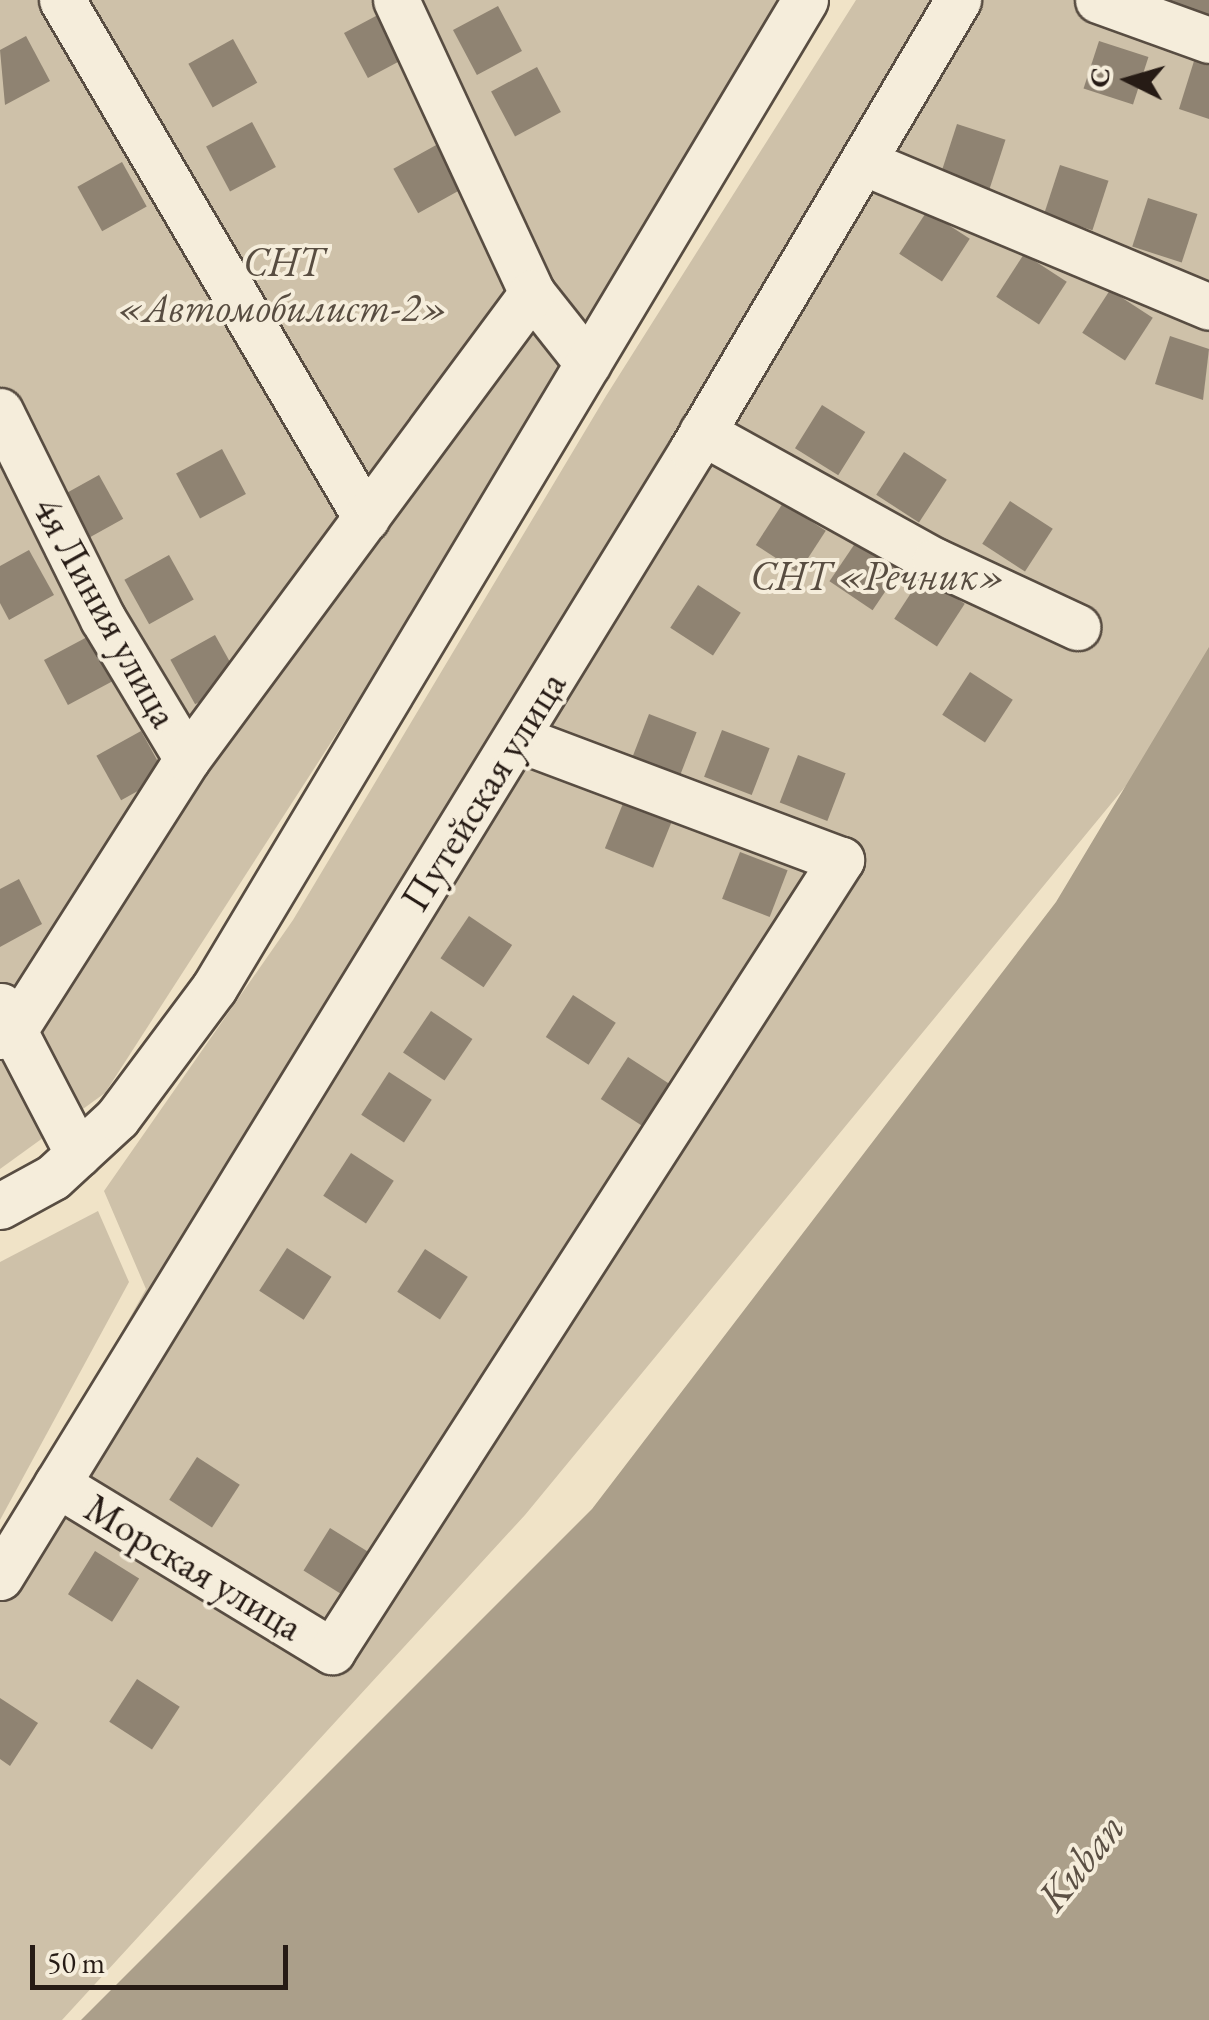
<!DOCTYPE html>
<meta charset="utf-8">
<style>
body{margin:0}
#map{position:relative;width:1209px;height:2020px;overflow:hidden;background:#f0e3c7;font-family:"EB Garamond",serif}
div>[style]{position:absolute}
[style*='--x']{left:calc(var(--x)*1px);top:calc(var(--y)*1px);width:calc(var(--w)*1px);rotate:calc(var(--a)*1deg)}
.green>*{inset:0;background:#cec1a9}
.water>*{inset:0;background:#ab9f8a}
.building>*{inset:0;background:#8f8372;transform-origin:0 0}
.roads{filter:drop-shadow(2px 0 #584d42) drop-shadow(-2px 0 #584d42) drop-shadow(0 2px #584d42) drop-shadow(0 -2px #584d42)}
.minor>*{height:45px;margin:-22.5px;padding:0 22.5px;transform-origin:22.5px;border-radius:22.5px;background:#f5eddb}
span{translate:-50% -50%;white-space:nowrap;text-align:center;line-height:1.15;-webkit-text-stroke:8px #f5eddb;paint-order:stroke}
.park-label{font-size:40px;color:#584d41;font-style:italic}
.street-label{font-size:40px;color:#261b15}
.water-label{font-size:42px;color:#5b5044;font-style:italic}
.north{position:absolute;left:1079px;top:30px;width:100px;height:100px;-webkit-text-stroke:8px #f5eddb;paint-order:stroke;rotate:275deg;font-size:28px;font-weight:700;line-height:40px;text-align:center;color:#261b15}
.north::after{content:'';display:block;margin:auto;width:35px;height:45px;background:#261b15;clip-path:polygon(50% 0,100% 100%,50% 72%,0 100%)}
.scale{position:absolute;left:30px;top:1945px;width:258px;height:45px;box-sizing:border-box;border:5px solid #261b15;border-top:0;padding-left:12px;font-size:30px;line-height:35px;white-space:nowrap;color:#261b15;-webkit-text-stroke:8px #f5eddb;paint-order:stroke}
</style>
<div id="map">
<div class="green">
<div style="clip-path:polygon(0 0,778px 0,640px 244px,397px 640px,105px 1093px,0 1169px)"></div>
<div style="clip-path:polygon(856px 0,1209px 0,1209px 685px,525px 1515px,62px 2020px,0 2020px,0 1548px,146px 1289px,104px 1191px,293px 920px,606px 396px)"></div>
<div style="clip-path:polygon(98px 1211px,129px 1282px,0 1520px,0 1262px)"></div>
</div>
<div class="water">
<div style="clip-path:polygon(1209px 647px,1209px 2020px,81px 2020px,592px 1509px,1056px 902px)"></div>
</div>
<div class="building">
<div style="clip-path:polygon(1159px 0,1209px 0,1209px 17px)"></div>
<div style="left:498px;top:6px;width:51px;height:51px;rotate:62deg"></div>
<div style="left:389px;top:9px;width:51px;height:51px;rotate:62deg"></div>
<div style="clip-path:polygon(26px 36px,50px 81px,5px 105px,0 50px)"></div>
<div style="left:233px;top:39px;width:50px;height:51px;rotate:61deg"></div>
<div style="left:1099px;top:41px;width:52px;height:50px;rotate:18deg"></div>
<div style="clip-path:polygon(1194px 61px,1209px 65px,1209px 119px,1179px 109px)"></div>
<div style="left:537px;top:67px;width:51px;height:52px;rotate:62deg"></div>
<div style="left:252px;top:122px;width:51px;height:52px;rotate:62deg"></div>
<div style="left:957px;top:124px;width:51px;height:51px;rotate:18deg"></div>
<div style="left:438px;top:144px;width:51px;height:51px;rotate:61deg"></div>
<div style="left:122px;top:162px;width:51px;height:51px;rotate:61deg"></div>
<div style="left:1060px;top:165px;width:51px;height:52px;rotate:18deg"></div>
<div style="left:1148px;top:198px;width:52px;height:51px;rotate:18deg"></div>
<div style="left:927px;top:211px;width:51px;height:51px;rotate:33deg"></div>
<div style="left:1024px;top:254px;width:51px;height:51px;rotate:33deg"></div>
<div style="left:1110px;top:290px;width:51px;height:51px;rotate:33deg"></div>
<div style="clip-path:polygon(1170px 336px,1209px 349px,1203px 400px,1155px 384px)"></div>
<div style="left:822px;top:405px;width:51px;height:51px;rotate:32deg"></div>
<div style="left:222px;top:449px;width:51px;height:52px;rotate:62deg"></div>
<div style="left:904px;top:452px;width:51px;height:51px;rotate:33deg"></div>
<div style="left:99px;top:475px;width:50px;height:51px;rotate:61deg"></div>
<div style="left:1010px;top:501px;width:51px;height:51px;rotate:33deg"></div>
<div style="left:783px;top:503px;width:51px;height:50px;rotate:33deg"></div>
<div style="left:858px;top:539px;width:52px;height:51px;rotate:34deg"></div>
<div style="clip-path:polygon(29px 550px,54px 595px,9px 620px,0 603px,0 566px)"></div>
<div style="left:169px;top:555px;width:51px;height:51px;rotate:61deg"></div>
<div style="left:922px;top:576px;width:51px;height:51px;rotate:33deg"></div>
<div style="left:698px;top:585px;width:51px;height:51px;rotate:33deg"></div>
<div style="left:215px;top:635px;width:51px;height:51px;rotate:61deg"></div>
<div style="left:89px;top:636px;width:51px;height:51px;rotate:62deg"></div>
<div style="left:970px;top:672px;width:51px;height:51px;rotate:33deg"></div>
<div style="left:649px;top:714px;width:51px;height:51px;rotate:21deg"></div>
<div style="left:722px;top:730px;width:51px;height:50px;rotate:21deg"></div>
<div style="left:141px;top:731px;width:51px;height:51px;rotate:61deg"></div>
<div style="left:798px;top:755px;width:51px;height:51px;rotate:21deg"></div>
<div style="left:624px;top:801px;width:52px;height:51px;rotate:22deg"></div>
<div style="left:740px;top:852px;width:51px;height:50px;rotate:21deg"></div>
<div style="clip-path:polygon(19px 879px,42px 924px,0 947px,0 889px)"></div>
<div style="left:469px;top:916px;width:52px;height:51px;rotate:34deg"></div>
<div style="left:573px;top:995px;width:51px;height:50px;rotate:33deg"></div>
<div style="left:431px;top:1011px;width:50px;height:50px;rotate:34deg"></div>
<div style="left:628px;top:1057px;width:51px;height:50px;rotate:33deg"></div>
<div style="left:389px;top:1072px;width:51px;height:51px;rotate:33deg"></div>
<div style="left:351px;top:1153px;width:51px;height:51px;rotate:33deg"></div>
<div style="left:287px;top:1248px;width:53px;height:51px;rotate:33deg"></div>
<div style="left:425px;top:1249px;width:51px;height:51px;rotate:33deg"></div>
<div style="left:197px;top:1457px;width:51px;height:51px;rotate:33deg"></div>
<div style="left:330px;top:1528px;width:51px;height:50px;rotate:32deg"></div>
<div style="left:95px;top:1551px;width:52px;height:51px;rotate:32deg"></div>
<div style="left:137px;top:1679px;width:51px;height:51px;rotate:33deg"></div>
<div style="clip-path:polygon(0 1698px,38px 1723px,10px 1766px,0 1759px)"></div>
</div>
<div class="roads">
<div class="minor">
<div style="--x:62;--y:0;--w:601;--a:59.59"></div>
<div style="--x:396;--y:0;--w:323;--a:65.1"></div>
<div style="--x:532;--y:293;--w:90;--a:51.7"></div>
<div style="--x:1098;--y:0;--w:118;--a:19.8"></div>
<div style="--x:863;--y:162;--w:375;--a:22.7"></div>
<div style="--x:0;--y:411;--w:232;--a:63.7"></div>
<div style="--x:103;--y:619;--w:163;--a:59"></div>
<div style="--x:702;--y:432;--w:266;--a:29"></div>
<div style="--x:935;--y:561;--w:157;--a:24.9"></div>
<div style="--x:1;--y:1006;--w:167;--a:62.5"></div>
<div style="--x:0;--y:1036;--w:17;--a:-25"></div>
<div style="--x:15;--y:1029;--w:320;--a:-57.5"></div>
<div style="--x:187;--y:759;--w:580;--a:-53.49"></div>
<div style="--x:0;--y:1206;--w:60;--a:-28.7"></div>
<div style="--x:53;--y:1177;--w:87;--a:-42.7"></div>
<div style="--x:117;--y:1118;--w:162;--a:-53.3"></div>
<div style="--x:214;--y:988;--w:1151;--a:-59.11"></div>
<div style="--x:57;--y:1484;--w:322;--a:31.3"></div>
<div style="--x:332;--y:1651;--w:941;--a:-57.24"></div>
<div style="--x:841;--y:860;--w:347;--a:-159.4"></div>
<div style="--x:0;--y:1577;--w:1322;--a:-58.45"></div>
<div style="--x:692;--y:450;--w:523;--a:-59.41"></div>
</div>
</div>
<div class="park-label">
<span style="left:283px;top:284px">СНТ<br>«Автомобилист-2»</span>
<span style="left:878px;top:575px">СНТ «Речник»</span>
</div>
<div class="street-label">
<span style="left:106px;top:612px;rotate:61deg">4я Линия улица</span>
<span style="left:483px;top:791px;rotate:-58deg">Путейская улица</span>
<span style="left:194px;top:1567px;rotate:31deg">Морская улица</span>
</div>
<div class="water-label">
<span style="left:1081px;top:1862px;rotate:-51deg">Kuban</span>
</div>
<div class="north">С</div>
<div class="scale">50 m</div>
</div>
